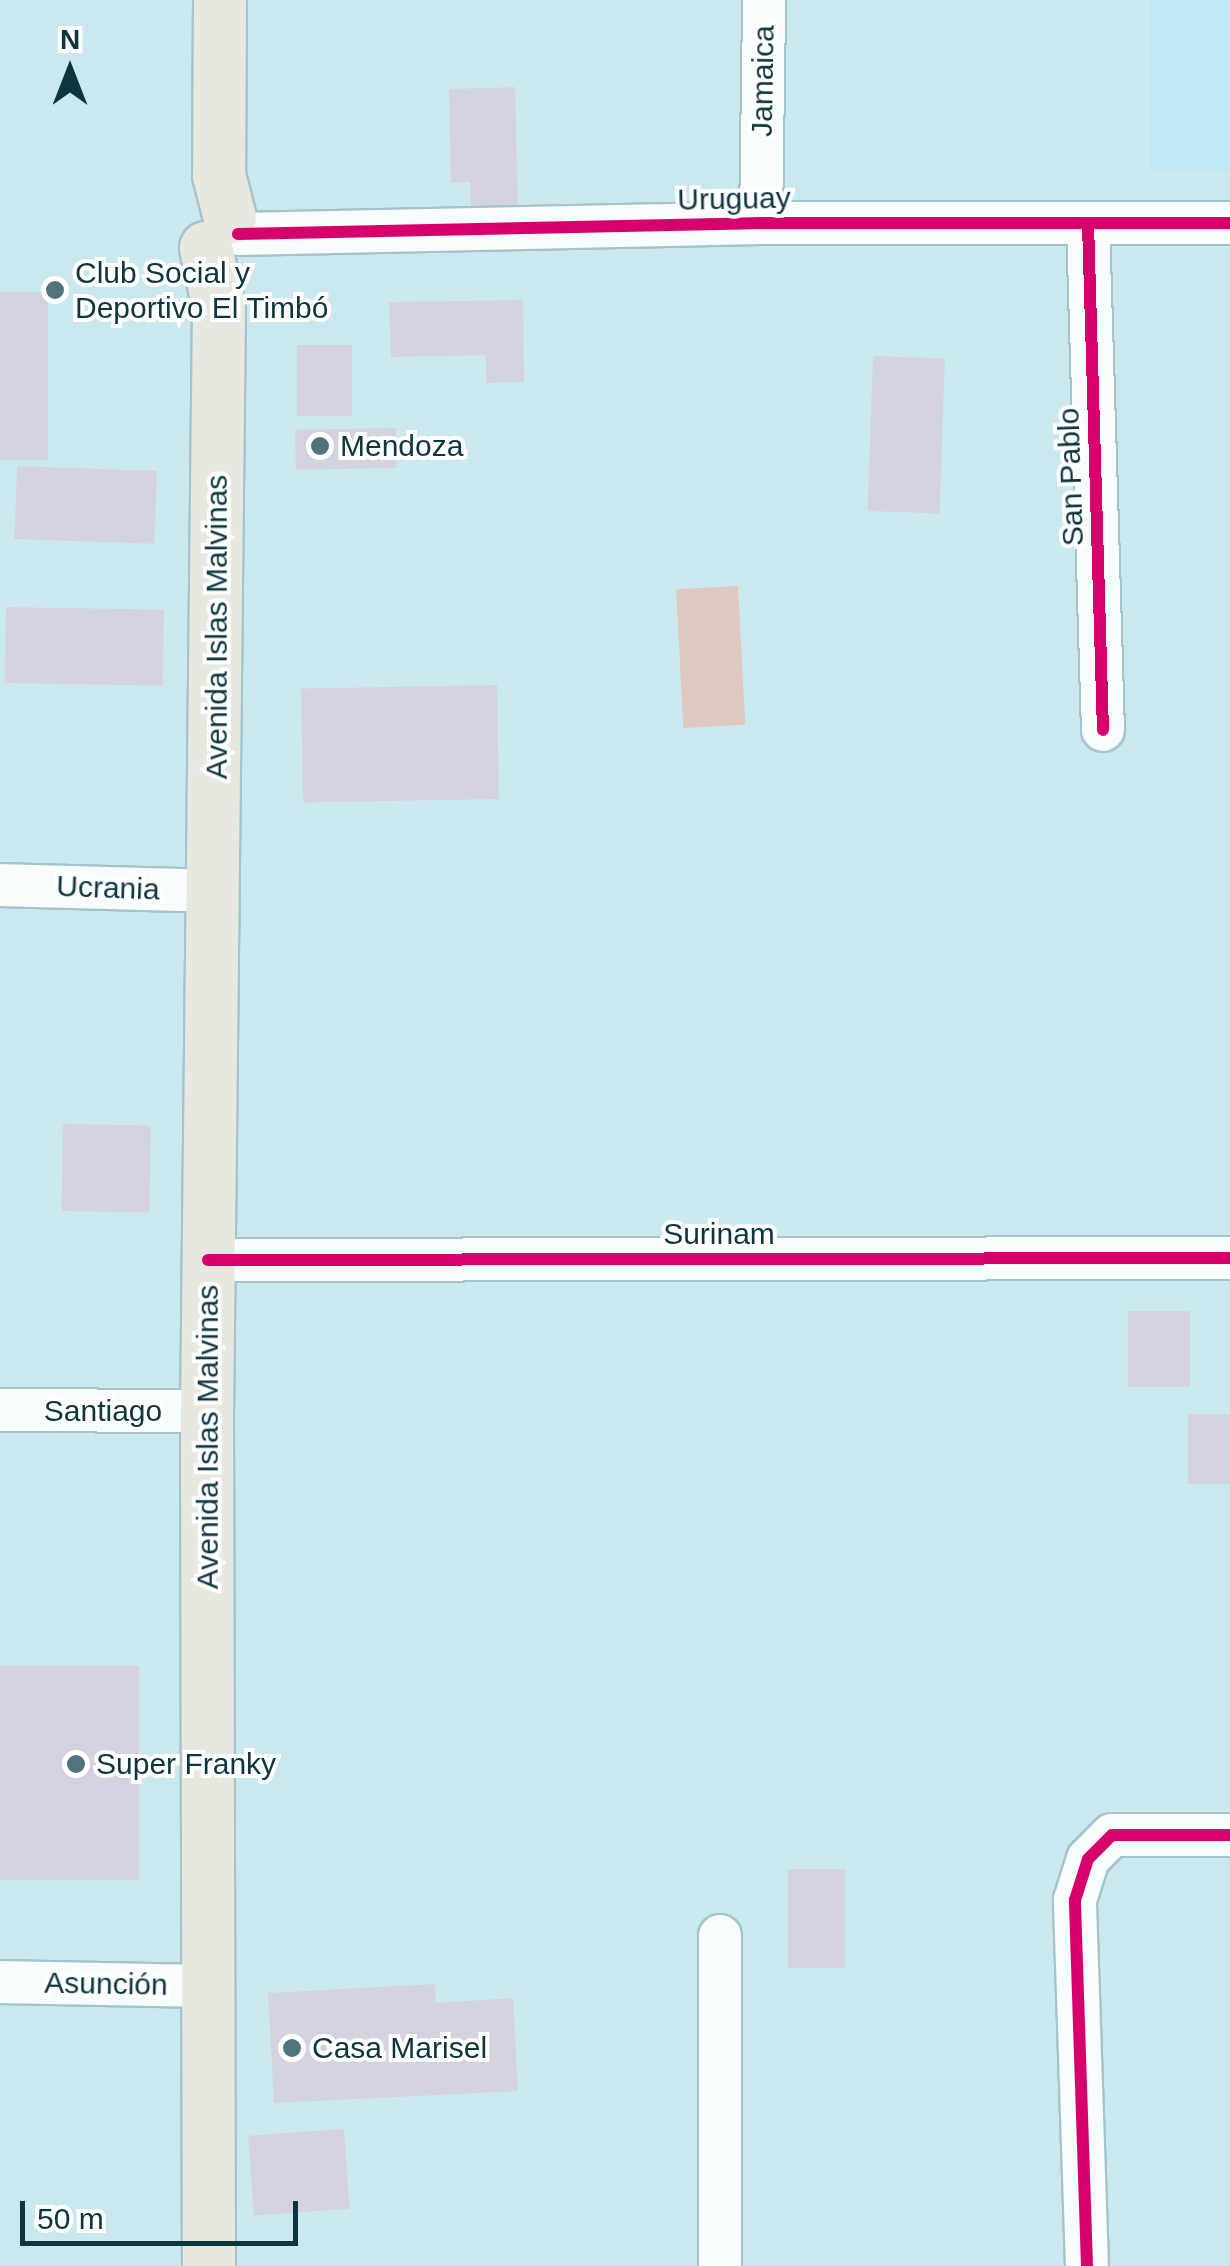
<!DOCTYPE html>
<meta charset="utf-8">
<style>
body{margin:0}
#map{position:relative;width:1230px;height:2266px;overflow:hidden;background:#cbe8ef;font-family:Arial,sans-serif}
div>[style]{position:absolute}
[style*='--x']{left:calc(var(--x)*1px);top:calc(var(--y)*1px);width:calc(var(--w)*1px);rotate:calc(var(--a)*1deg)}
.built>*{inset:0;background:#bce9f4;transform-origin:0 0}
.green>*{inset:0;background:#dec8c2;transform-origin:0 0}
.building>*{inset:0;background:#d3d3e0;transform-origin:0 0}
.roads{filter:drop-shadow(2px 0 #a4c3cb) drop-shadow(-2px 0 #a4c3cb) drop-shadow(0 2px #a4c3cb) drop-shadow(0 -2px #a4c3cb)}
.minor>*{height:42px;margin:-21px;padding:0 21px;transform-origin:21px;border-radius:21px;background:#f7fcfd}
.major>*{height:52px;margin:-26px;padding:0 26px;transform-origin:26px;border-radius:26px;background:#e7e9e1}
.cycleway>*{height:12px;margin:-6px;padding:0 6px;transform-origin:6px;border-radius:6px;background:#d6006c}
.dots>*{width:28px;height:28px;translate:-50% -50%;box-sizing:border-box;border:5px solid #fff;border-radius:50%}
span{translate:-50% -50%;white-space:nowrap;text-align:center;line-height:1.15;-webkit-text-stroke:8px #fff;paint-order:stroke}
.street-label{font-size:30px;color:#0c353e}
.poi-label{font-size:30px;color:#0c353e}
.left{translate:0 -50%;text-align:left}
.north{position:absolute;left:20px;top:20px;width:100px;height:100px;-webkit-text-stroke:8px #fff;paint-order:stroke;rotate:0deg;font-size:28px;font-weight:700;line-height:40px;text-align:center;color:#0c353e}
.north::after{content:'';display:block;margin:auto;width:35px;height:45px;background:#0c353e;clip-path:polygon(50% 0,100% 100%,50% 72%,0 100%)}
.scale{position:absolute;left:20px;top:2201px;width:278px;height:45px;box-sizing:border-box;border:5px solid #0c353e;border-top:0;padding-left:12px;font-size:30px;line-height:35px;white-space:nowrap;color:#0c353e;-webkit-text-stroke:8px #fff;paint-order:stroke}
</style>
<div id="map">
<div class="built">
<div style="left:1150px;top:0;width:80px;height:171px"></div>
</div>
<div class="green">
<div style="left:738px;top:586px;width:139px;height:62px;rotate:87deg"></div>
</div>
<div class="building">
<div style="clip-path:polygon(515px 87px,518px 215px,471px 216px,470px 182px,451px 183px,449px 89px)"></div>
<div style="left:0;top:292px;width:48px;height:168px"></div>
<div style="clip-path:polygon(523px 300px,524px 382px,486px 383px,486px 355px,391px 357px,389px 302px)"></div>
<div style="left:352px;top:345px;width:71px;height:55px;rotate:90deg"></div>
<div style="left:873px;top:356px;width:72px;height:155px;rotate:2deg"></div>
<div style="left:396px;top:428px;width:40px;height:101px;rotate:89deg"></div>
<div style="left:17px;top:466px;width:140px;height:73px;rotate:2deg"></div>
<div style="left:6px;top:607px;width:158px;height:76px;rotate:1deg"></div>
<div style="left:497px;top:685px;width:114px;height:196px;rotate:89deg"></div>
<div style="left:63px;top:1124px;width:88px;height:87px;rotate:1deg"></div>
<div style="left:1128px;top:1311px;width:62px;height:76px"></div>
<div style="left:1230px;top:1414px;width:70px;height:42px;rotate:90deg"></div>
<div style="left:0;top:1666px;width:139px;height:214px"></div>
<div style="left:788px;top:1869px;width:57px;height:99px"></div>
<div style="clip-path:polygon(435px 1984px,436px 2003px,513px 1998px,518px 2091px,274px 2103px,268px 1993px)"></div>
<div style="left:344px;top:2129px;width:80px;height:96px;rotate:86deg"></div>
</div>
<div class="roads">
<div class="minor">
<div style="--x:761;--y:223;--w:223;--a:-89.2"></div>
<div style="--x:1088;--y:223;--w:507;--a:88.31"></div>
<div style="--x:238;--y:234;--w:523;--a:-1.2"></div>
<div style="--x:761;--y:223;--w:469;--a:0"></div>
<div style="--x:0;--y:885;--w:215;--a:1.6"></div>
<div style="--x:208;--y:1260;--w:1022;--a:-0.11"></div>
<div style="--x:0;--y:1410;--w:207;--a:0.3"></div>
<div style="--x:720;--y:1936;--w:330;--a:90"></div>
<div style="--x:0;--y:1982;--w:212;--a:1.1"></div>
<div style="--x:1087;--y:2266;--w:366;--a:-91.9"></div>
<div style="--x:1075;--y:1900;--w:43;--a:-72.4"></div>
<div style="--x:1088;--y:1859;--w:34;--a:-45"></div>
<div style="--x:1112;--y:1835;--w:118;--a:0"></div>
</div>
<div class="major">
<div style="--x:220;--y:0;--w:175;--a:90.3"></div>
<div style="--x:219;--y:175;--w:44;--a:75.7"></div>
<div style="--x:206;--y:248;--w:61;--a:77.8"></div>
<div style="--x:219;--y:308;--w:1103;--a:90.62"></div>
<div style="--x:207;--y:1411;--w:855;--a:89.87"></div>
</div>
</div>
<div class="cycleway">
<div style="--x:1088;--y:223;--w:507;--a:88.31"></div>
<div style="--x:238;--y:234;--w:523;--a:-1.2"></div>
<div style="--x:761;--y:223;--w:469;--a:0"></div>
<div style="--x:208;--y:1260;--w:1022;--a:-0.11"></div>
<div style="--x:1087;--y:2266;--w:366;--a:-91.9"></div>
<div style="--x:1075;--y:1900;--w:43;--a:-72.4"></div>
<div style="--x:1088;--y:1859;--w:34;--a:-45"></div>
<div style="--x:1112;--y:1835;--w:118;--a:0"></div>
</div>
<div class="dots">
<div style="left:55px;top:290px;background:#4f747c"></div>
<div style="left:320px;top:446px;background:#4f747c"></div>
<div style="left:76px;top:1764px;background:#4f747c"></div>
<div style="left:292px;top:2048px;background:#4f747c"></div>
</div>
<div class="street-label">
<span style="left:763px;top:81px;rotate:-89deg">Jamaica</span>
<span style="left:734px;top:199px;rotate:-1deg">Uruguay</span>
<span style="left:1071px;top:477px;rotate:-92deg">San Pablo</span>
<span style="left:217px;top:627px;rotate:-90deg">Avenida Islas Malvinas</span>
<span style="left:108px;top:888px;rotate:2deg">Ucrania</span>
<span style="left:719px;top:1234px">Surinam</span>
<span style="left:103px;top:1411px">Santiago</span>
<span style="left:208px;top:1437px;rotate:-90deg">Avenida Islas Malvinas</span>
<span style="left:106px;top:1984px;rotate:1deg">Asunción</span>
</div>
<div class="poi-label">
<span class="left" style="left:75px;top:290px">Club Social y<br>Deportivo El Timbó</span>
<span class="left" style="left:340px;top:446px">Mendoza</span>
<span class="left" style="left:96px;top:1764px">Super Franky</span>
<span class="left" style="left:312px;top:2048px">Casa Marisel</span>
</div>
<div class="north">N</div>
<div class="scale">50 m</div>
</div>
